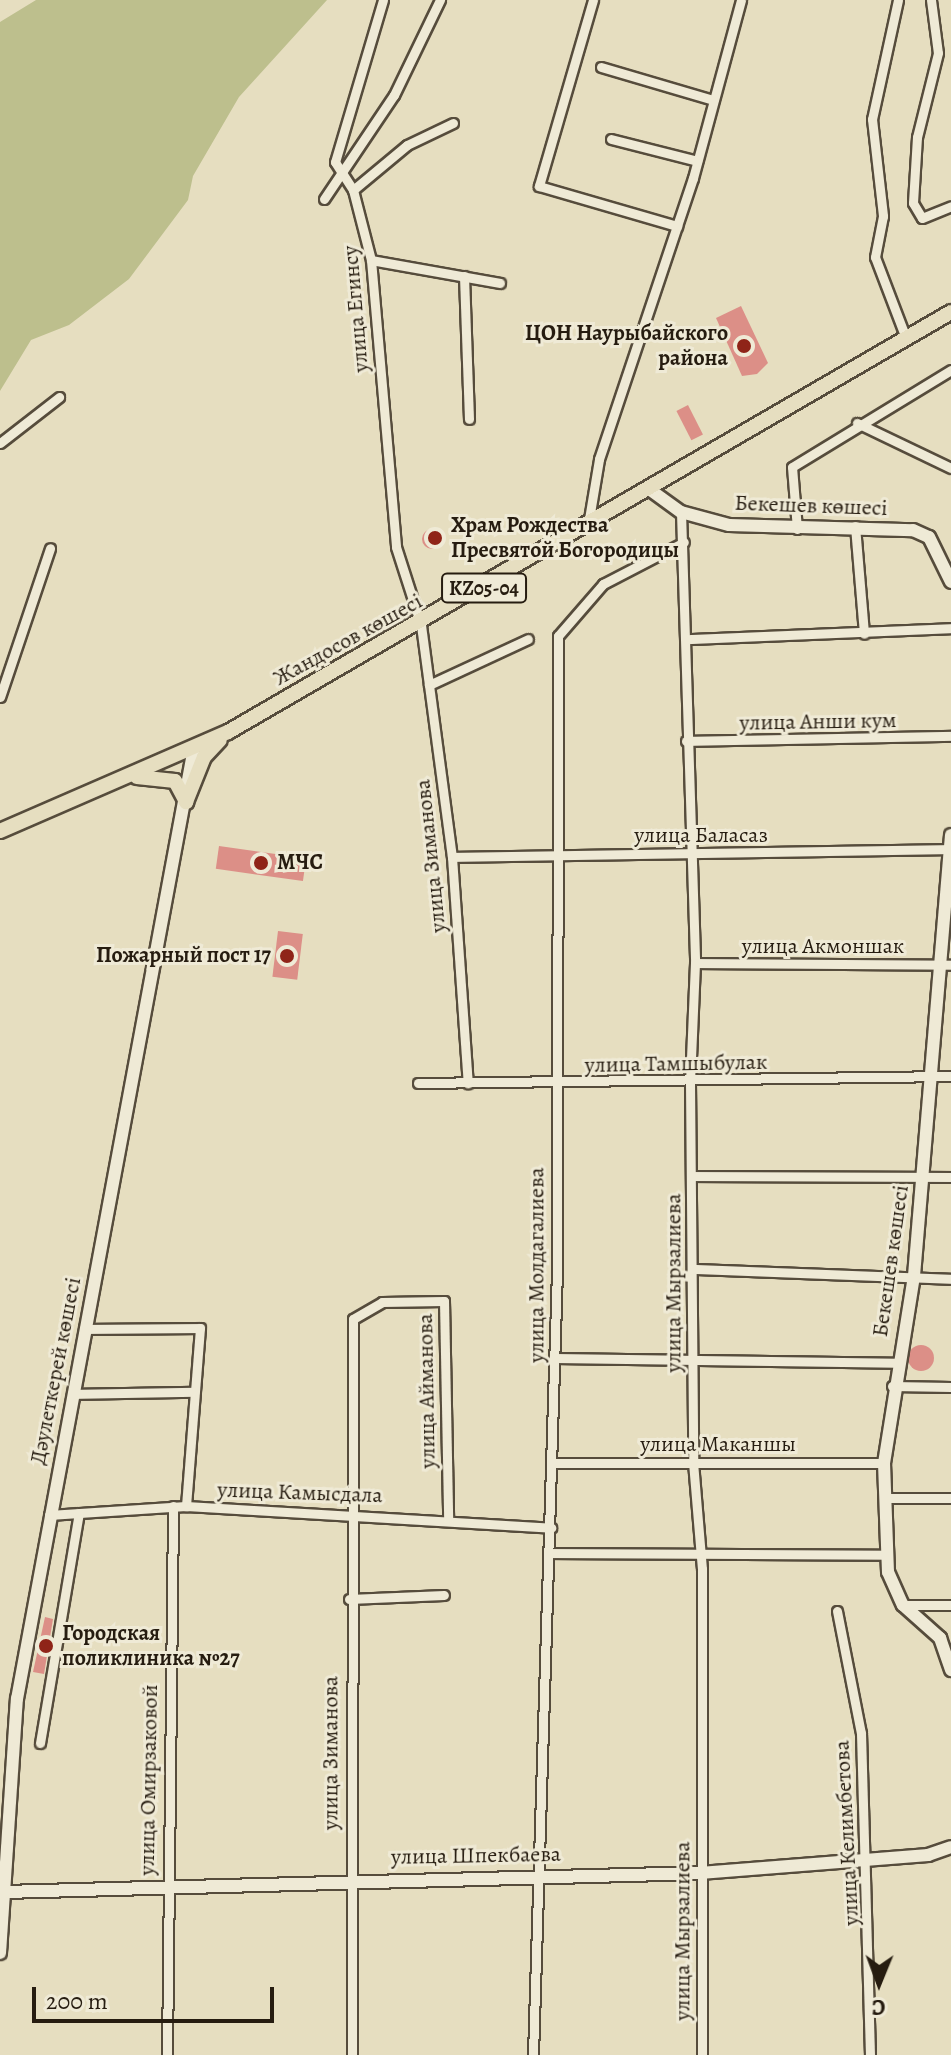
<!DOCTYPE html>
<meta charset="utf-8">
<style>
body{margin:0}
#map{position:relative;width:951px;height:2055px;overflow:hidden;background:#e6dec0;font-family:Alegreya,serif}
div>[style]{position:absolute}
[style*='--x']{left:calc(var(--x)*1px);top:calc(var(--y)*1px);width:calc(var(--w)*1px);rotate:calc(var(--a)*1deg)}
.green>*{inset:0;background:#bdbf8d}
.building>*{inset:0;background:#dc8f87;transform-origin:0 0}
.round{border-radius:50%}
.roads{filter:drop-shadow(2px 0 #564c3c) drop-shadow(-2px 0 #564c3c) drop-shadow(0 2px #564c3c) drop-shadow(0 -2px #564c3c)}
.street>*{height:9px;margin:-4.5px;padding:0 4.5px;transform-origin:4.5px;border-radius:4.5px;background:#efead6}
.secondary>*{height:12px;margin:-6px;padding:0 6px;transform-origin:6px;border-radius:6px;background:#efead6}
.primary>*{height:14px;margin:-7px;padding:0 7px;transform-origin:7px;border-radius:7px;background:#e6dec0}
.dots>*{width:22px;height:22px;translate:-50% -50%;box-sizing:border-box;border:4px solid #efead6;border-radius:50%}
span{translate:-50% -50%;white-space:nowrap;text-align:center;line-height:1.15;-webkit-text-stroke:6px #efead6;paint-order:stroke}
.shield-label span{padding:2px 6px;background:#efead6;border:2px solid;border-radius:6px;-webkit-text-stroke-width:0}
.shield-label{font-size:20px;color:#261c10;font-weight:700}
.street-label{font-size:22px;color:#261c10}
.poi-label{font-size:22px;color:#261c10;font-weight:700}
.right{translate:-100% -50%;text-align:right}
.left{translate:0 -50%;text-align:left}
.north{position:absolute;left:839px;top:1943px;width:80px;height:80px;-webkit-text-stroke:6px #efead6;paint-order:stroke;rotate:181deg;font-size:22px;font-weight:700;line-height:32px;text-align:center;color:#261c10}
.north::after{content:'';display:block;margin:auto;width:28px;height:36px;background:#261c10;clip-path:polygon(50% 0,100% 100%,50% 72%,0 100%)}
.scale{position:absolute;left:32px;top:1987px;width:242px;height:36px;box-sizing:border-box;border:4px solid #261c10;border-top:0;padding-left:10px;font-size:24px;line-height:28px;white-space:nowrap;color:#261c10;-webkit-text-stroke:6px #efead6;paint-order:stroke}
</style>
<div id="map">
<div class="green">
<div style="clip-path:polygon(36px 0,327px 0,239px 97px,193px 176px,188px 200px,129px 279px,69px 325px,31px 340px,0 391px,0 22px)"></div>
</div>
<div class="building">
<div style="clip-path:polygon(741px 306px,768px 363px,757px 374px,742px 376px,716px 318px)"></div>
<div style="left:688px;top:405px;width:33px;height:13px;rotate:63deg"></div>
<div class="round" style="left:422px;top:529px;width:20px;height:20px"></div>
<div style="left:219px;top:846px;width:88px;height:23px;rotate:8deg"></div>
<div style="left:278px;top:931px;width:25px;height:46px;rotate:7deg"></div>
<div class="round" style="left:908px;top:1345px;width:26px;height:26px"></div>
<div style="clip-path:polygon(45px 1617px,53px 1619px,44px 1674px,33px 1672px)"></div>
</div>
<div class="roads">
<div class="street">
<div style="--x:383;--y:0;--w:169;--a:106.5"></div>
<div style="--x:335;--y:162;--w:33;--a:57"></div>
<div style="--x:353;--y:190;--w:72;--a:75.6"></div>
<div style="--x:371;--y:260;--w:288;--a:85"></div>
<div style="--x:396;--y:547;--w:82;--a:72.2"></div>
<div style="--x:421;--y:625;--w:234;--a:82.4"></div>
<div style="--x:452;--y:857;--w:227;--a:86"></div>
<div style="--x:593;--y:0;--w:194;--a:106.2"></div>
<div style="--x:539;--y:186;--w:144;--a:16.2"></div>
<div style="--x:898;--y:0;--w:122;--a:102.3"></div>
<div style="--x:872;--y:119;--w:98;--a:83.5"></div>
<div style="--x:883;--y:216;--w:42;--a:101"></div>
<div style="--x:875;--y:257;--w:87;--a:69.1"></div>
<div style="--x:931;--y:0;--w:53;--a:82.5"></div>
<div style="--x:938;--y:53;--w:87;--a:104"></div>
<div style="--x:917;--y:137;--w:66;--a:93.5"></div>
<div style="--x:913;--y:203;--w:17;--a:59"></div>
<div style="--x:922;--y:218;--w:31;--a:-22"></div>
<div style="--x:601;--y:67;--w:117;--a:16.4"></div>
<div style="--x:611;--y:139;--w:89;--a:14.3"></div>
<div style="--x:353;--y:190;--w:70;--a:-39.8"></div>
<div style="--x:407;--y:145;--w:51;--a:-25.6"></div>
<div style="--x:324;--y:199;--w:125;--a:-56.1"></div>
<div style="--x:394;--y:95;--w:106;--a:-64.2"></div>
<div style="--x:371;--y:260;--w:131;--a:10.1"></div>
<div style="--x:464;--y:276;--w:143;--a:88"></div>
<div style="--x:857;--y:423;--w:104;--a:25.6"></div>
<div style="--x:0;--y:443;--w:75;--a:-37.9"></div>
<div style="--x:681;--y:512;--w:451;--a:88.2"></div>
<div style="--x:695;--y:963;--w:120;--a:92.4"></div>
<div style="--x:690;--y:1083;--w:379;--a:89.5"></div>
<div style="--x:693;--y:1462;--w:107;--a:85.2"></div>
<div style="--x:702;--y:1569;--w:486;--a:90"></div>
<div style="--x:588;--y:525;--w:67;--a:-80.5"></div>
<div style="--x:599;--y:459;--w:296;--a:-71.5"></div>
<div style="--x:693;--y:178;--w:184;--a:-74.9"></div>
<div style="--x:855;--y:526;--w:108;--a:85.2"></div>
<div style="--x:797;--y:529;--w:62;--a:-94.6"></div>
<div style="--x:792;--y:467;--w:186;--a:-31.4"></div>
<div style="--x:690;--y:639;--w:261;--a:-2.4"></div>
<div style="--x:429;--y:685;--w:109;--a:-24.9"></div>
<div style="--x:0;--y:697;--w:157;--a:-71.4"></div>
<div style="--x:686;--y:741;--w:265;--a:-1.1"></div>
<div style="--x:452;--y:857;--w:499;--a:-0.9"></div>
<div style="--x:695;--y:963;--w:256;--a:0.4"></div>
<div style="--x:418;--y:1083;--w:533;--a:-0.75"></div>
<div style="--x:691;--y:1176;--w:260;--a:0.2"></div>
<div style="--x:694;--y:1269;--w:257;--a:2.2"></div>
<div style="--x:84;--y:1329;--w:116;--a:-0.5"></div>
<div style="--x:200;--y:1328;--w:179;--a:94.5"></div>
<div style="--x:555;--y:1358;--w:341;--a:0.8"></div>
<div style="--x:892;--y:1386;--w:59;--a:1"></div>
<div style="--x:72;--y:1394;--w:119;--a:-1"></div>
<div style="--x:552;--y:1463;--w:332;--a:0"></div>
<div style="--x:884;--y:1498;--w:67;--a:0"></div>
<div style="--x:49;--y:1515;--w:137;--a:-3.8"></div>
<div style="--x:186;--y:1506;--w:366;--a:3.4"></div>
<div style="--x:549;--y:1553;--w:337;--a:0.3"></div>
<div style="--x:349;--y:1599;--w:95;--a:-2.4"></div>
<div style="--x:903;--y:1605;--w:48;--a:0"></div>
<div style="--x:837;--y:1611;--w:124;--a:78.9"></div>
<div style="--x:861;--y:1733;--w:322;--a:88.4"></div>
<div style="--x:40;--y:1743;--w:233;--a:-80.4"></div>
<div style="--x:167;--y:2055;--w:549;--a:-89.37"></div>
<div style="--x:352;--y:2055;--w:736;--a:-89.92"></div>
<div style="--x:353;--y:1319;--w:34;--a:-30"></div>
<div style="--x:382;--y:1302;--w:62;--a:-0.9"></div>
<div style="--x:444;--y:1301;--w:217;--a:88.9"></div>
<div style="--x:533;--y:2055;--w:784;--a:-88.25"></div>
<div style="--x:557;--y:1271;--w:635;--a:-89.91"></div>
<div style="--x:558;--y:636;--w:69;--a:-49.1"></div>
<div style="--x:603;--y:584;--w:91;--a:-27.4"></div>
</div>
<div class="secondary">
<div style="--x:649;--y:489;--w:39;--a:36"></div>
<div style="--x:681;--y:512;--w:50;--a:15.2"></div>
<div style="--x:729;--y:525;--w:184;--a:1.6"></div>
<div style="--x:913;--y:530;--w:17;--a:24"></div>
<div style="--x:929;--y:537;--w:50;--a:63.9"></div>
<div style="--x:951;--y:835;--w:443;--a:94.8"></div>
<div style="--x:914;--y:1276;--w:189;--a:99.1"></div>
<div style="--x:884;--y:1463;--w:109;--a:87.9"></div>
<div style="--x:888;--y:1572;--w:36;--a:66"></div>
<div style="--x:903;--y:1605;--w:50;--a:41.7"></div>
<div style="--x:940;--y:1638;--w:34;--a:71"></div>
<div style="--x:4;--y:1892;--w:696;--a:-1.56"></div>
<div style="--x:700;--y:1873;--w:229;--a:-4.5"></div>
<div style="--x:928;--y:1855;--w:24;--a:-19"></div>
<div style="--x:0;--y:1953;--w:255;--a:-86.2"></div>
<div style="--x:17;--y:1699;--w:967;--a:-79.46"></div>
</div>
<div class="primary">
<div style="--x:137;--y:777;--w:38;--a:6"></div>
<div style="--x:175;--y:781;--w:24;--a:62"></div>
<div style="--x:186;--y:802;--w:48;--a:-68.2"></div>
<div style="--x:204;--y:757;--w:23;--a:-47"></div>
<div style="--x:0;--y:831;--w:249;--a:-23.5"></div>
<div style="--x:228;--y:732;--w:836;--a:-30.15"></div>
</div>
</div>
<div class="dots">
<div style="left:744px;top:346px;background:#8f2418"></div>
<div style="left:435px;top:538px;background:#8f2418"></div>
<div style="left:261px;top:863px;background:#8f2418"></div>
<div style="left:287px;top:956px;background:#8f2418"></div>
<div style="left:46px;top:1646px;background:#8f2418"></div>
</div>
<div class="shield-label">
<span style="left:484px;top:588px">KZ05-04</span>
</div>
<div class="street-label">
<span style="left:356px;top:309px;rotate:-95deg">улица Егинсу</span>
<span style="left:811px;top:506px;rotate:2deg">Бекешев көшесі</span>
<span style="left:348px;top:640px;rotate:-29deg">Жандосов көшесі</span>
<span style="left:818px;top:722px;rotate:-1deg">улица Анши кум</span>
<span style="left:701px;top:836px">улица Баласаз</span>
<span style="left:431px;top:856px;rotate:-96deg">улица Зиманова</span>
<span style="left:823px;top:947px">улица Акмоншак</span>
<span style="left:676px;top:1064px;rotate:-1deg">улица Тамшыбулак</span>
<span style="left:891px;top:1261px;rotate:-82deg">Бекешев көшесі</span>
<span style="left:537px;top:1265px;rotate:-90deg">улица Молдагалиева</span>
<span style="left:674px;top:1283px;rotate:-90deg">улица Мырзалиева</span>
<span style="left:56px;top:1371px;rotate:-79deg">Дәулеткерей көшесі</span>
<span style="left:427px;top:1391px;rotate:-91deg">улица Айманова</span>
<span style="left:718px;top:1445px">улица Маканшы</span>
<span style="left:300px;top:1493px;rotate:2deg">улица Камысдала</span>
<span style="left:331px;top:1753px;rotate:-90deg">улица Зиманова</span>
<span style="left:149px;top:1780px;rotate:-89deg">улица Омирзаковой</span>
<span style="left:847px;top:1833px;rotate:-93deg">улица Келимбетова</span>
<span style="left:476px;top:1856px;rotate:-1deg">улица Шпекбаева</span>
<span style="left:683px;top:1931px;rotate:-90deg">улица Мырзалиева</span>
</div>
<div class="poi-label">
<span class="right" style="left:728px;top:346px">ЦОН Наурыбайского<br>района</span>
<span class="left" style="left:451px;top:538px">Храм Рождества<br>Пресвятой Богородицы</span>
<span class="left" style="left:277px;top:863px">МЧС</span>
<span class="right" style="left:271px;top:956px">Пожарный пост 17</span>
<span class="left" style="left:62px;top:1646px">Городская<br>поликлиника №27</span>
</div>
<div class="north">С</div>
<div class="scale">200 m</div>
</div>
